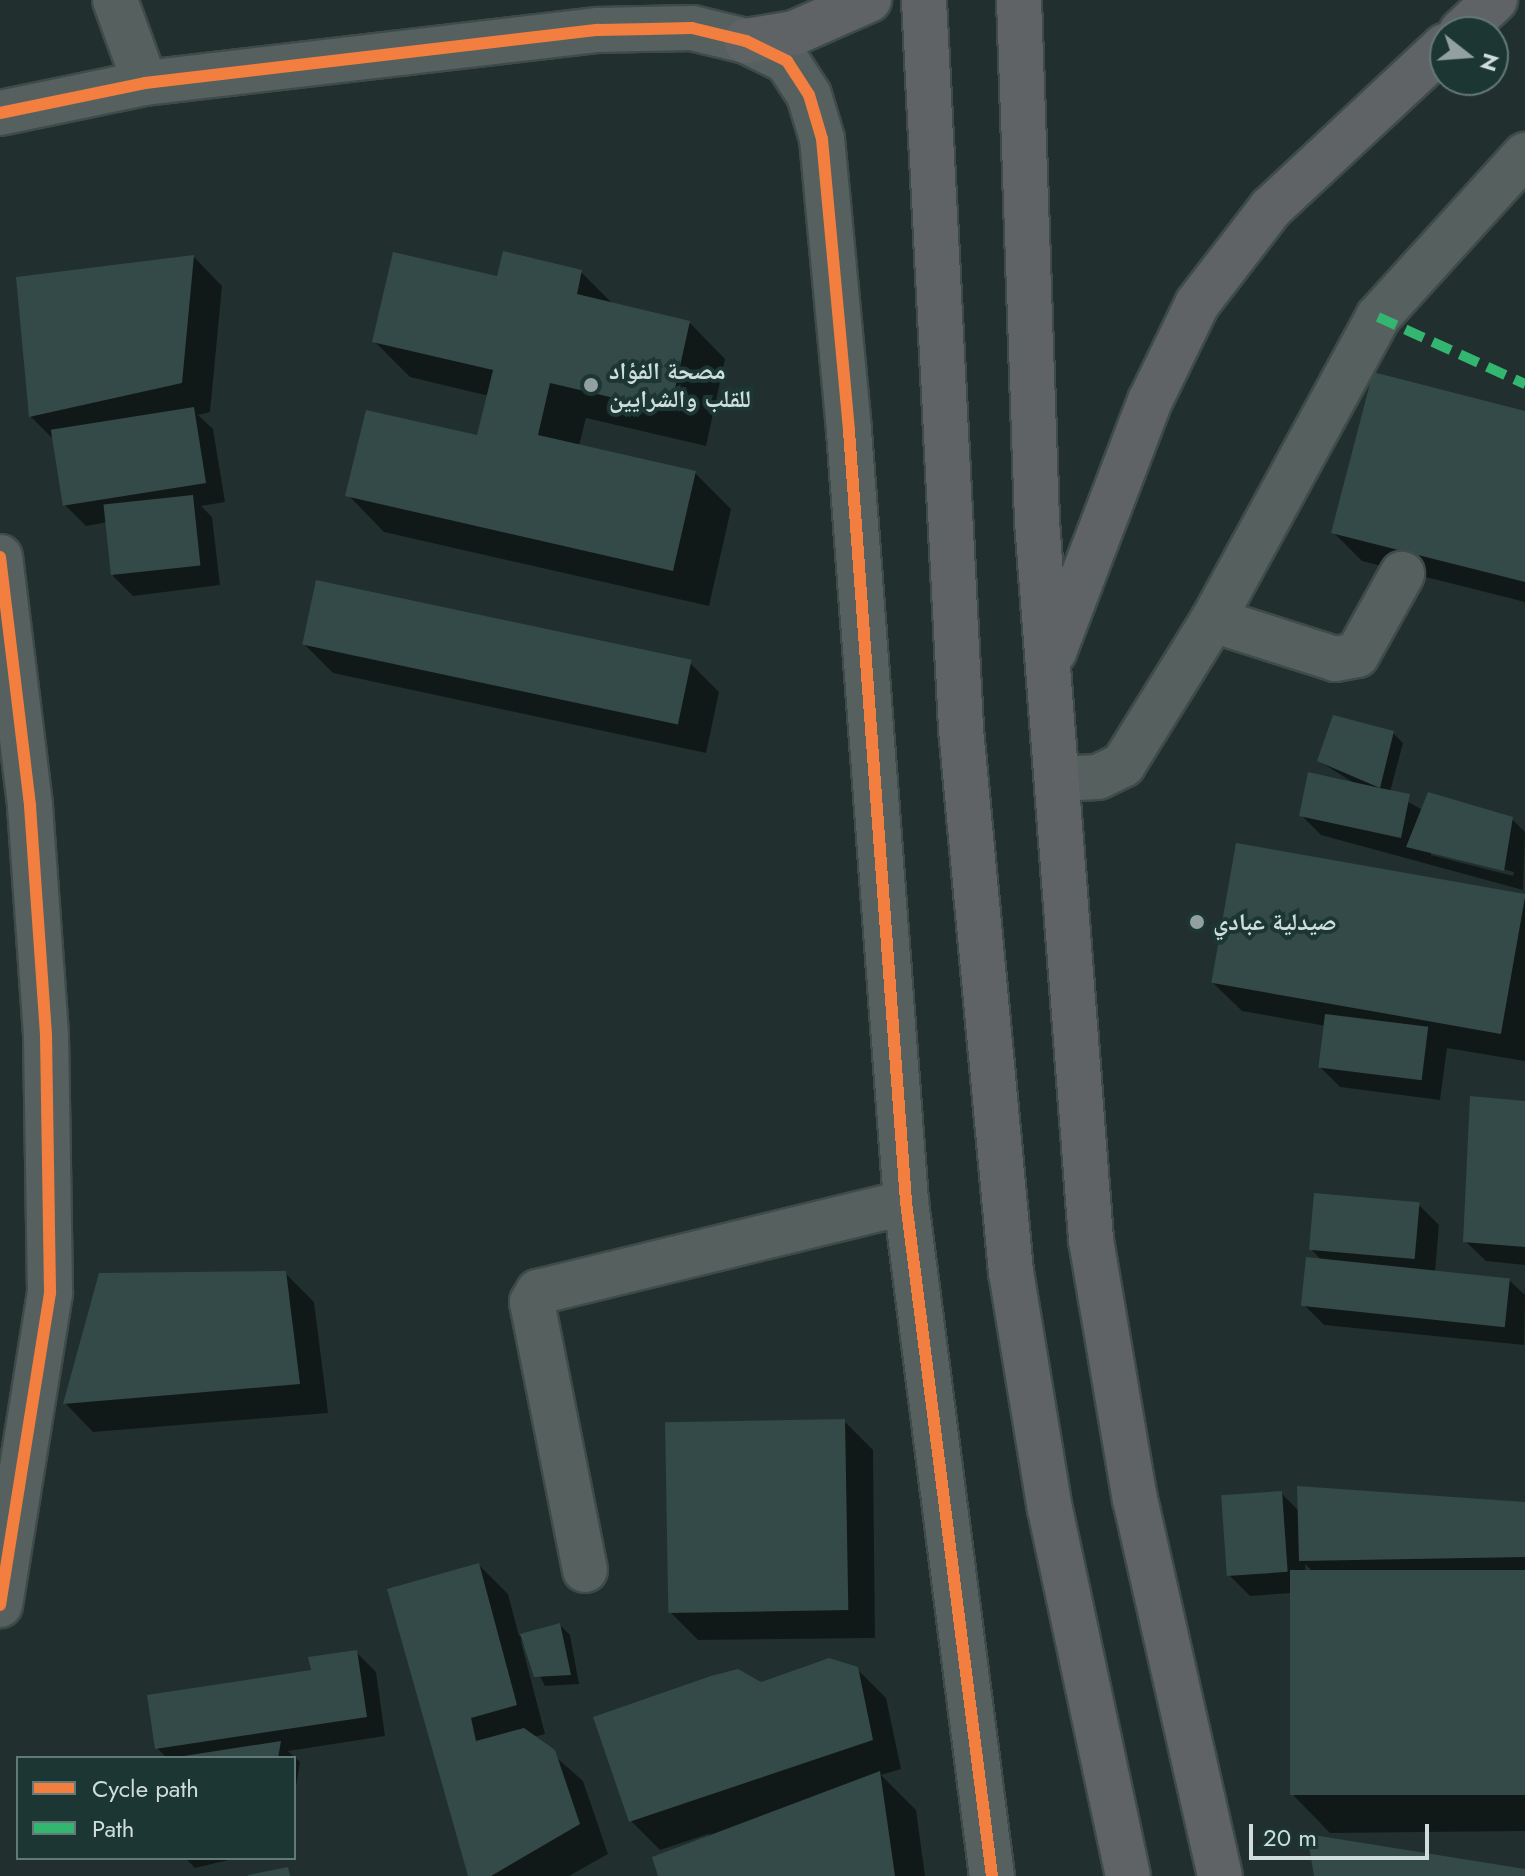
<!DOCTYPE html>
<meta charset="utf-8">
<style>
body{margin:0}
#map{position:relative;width:1525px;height:1876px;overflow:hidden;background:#21302e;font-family:Jost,"Noto Naskh Arabic",sans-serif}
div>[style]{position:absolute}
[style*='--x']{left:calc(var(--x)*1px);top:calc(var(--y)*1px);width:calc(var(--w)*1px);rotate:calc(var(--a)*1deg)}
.shadow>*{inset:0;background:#0007}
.building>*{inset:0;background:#334a48;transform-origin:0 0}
.roads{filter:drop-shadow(2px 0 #3e4b49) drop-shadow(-2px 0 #3e4b49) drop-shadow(0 2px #3e4b49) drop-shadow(0 -2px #3e4b49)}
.minor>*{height:44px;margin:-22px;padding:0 22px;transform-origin:22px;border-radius:22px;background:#56605e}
.highway>*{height:44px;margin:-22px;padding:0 22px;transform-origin:22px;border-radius:22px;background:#5f6366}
.quiet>*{height:10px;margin-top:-5px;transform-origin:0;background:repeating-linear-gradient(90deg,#33b770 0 20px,transparent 0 30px)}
.cycleway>*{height:12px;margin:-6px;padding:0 6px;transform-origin:6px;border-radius:6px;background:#f27e40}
.dots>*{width:22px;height:22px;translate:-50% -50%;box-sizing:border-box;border:4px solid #1b3633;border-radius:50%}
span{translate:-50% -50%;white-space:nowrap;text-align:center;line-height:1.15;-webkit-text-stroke:8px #1b3633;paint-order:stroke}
.poi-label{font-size:24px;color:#cfdedc;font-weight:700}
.left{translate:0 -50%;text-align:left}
.legend{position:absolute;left:16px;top:1756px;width:280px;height:104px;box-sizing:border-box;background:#1b3633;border:2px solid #637977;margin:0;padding:10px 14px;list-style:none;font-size:24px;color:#cfdedc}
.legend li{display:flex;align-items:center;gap:16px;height:40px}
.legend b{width:40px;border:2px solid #637977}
.north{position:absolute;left:1429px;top:16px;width:80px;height:80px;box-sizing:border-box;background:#1b3633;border:2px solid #637977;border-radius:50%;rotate:107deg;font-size:22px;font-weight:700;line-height:32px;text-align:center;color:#cfdedc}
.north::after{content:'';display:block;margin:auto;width:28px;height:36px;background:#92a19f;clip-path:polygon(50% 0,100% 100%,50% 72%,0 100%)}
.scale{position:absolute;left:1249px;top:1824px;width:180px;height:36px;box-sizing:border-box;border:4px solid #cfdedc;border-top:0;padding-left:10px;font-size:24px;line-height:28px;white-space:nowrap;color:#cfdedc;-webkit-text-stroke:6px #1b3633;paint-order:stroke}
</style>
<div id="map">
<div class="shadow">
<div style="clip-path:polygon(194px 257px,222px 286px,210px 412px,198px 415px,213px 429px,225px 502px,201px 506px,212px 517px,220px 585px,133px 596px,113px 576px,108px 522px,86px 526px,66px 506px,54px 440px,30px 416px)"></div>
<div style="clip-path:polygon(581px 272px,614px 305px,689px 322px,725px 359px,706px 446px,586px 418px,579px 446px,695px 473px,731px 509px,709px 606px,384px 532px,348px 495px,479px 437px,489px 396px,410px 377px,374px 341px,499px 278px)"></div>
<div style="clip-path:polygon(1525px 413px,1525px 602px,1362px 561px,1333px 532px)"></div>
<div style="clip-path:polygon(304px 644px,690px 663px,719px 692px,706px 753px,333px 673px)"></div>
<div style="clip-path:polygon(evenodd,1393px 733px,1403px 743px,1390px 792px,1423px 810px,1512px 819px,1525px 832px,1523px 890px,1321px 835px,1301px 815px,1357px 785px,1319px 761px,1393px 733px,1431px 851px,1514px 872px,1513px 876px,1431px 855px,1431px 851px)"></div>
<div style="clip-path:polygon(1525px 897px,1525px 1061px,1447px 1048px,1440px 1100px,1340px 1087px,1320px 1067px,1326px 1026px,1242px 1011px,1213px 983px)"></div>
<div style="clip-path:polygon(1525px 1103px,1525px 1265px,1486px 1261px,1465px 1241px)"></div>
<div style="clip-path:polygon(1419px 1205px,1439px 1225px,1435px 1272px,1509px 1280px,1525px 1295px,1524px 1345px,1324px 1325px,1304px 1305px,1322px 1261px,1311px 1249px)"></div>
<div style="clip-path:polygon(285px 1273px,314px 1302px,328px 1413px,93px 1432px,65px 1403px)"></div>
<div style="clip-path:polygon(844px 1421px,873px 1450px,875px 1638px,698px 1640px,669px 1611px)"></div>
<div style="clip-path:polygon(evenodd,1281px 1493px,1300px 1512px,1525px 1504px,1525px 1831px,1330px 1833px,1294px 1796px,1292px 1593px,1250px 1596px,1230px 1576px,1281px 1493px,1305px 1564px,1315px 1574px,1306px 1574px,1305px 1564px)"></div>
<div style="clip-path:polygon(479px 1565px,508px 1594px,519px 1636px,560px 1625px,570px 1635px,579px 1684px,545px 1686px,520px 1638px,545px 1734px,533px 1737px,583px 1781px,608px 1854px,569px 1876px,470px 1876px,389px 1590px)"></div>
<div style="clip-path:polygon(356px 1652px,376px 1672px,385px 1736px,288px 1751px,300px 1762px,294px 1799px,294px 1758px,167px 1758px,157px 1748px)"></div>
<div style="clip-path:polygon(857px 1669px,886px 1698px,901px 1769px,881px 1775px,916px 1810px,925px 1876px,660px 1876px,711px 1833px,660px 1850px,631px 1821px,761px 1684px)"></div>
<div style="clip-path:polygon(185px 1858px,237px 1858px,195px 1868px)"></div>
</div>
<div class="building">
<div style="clip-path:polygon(503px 251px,582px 270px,577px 294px,690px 321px,670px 411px,550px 383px,538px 435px,696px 471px,673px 571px,345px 496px,366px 410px,477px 435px,493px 370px,372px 342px,393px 252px,497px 276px)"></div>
<div style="clip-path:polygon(194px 255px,182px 383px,29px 417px,16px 277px)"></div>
<div style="clip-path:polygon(1373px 372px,1525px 411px,1525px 582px,1331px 533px)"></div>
<div style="left:194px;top:407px;width:77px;height:145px;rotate:81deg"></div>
<div style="left:193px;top:495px;width:71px;height:90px;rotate:84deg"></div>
<div style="left:316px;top:580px;width:384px;height:66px;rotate:12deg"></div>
<div style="clip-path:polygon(1333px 715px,1394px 731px,1380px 788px,1410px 794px,1401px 838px,1299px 816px,1308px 772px,1380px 788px,1317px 761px)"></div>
<div style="clip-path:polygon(1428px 792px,1513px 817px,1504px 871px,1406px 847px)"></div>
<div style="left:1236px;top:843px;width:294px;height:142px;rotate:10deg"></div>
<div style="left:1325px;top:1014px;width:104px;height:54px;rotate:7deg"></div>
<div style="clip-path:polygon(1470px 1096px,1525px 1101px,1525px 1247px,1463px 1242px)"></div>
<div style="left:1314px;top:1193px;width:106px;height:57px;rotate:5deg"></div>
<div style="left:1306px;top:1257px;width:205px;height:49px;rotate:6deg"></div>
<div style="clip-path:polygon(286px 1271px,300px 1384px,63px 1404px,99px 1273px)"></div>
<div style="left:845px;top:1419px;width:191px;height:180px;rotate:89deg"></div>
<div style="clip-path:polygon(1297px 1486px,1525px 1502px,1525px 1557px,1299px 1561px)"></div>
<div style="left:1282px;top:1491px;width:81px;height:61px;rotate:86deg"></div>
<div style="clip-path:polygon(479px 1563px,517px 1705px,471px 1718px,476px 1741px,524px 1728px,555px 1750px,580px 1824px,491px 1876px,468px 1876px,387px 1589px)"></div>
<div style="left:1525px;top:1570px;width:225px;height:235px;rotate:90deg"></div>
<div style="clip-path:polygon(560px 1623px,571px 1675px,534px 1677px,520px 1634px)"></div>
<div style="clip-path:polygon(357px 1650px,367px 1717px,155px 1749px,147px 1695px,311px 1670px,308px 1657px)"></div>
<div style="clip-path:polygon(829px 1658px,858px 1667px,873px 1740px,629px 1822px,593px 1717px,711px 1676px,738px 1669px,761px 1682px)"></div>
<div style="clip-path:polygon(281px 1741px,278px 1758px,184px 1758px,184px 1756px)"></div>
<div style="clip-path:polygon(880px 1771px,895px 1876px,658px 1876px,652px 1857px)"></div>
<div style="clip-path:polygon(1307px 1834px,1525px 1869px,1525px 1876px,1314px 1876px)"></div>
<div style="clip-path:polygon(288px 1867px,290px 1876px,248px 1876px,248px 1875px)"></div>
</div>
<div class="roads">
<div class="minor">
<div style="--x:115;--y:0;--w:88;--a:70.1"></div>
<div style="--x:0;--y:113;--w:148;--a:-11.7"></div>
<div style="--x:145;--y:83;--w:456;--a:-6.7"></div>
<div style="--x:598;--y:30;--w:94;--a:-1.2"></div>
<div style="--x:692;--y:28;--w:56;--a:13.5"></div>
<div style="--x:746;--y:41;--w:46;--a:26"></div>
<div style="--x:787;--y:61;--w:40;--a:57.1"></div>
<div style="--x:809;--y:95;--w:46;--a:73.5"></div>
<div style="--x:822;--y:139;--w:293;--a:84.7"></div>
<div style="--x:849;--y:431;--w:773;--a:85.77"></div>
<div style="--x:906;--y:1202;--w:679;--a:82.73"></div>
<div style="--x:0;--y:557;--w:251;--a:83.1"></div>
<div style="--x:30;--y:806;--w:231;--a:86"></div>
<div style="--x:46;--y:1036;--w:257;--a:89.1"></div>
<div style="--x:50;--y:1293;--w:316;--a:99.1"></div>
<div style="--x:1213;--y:620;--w:128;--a:17.7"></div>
<div style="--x:1335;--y:659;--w:22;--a:-10"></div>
<div style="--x:1357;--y:655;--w:93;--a:-60.9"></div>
<div style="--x:1058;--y:779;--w:40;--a:-2.9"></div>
<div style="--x:1098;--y:777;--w:28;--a:-26"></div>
<div style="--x:1123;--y:765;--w:171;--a:-58.2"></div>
<div style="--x:1213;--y:620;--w:345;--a:-61.4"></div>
<div style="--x:1378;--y:317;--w:219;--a:-47.8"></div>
<div style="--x:585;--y:1570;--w:273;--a:-101.2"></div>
<div style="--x:532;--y:1302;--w:12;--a:-59"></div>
<div style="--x:538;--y:1292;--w:379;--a:-13.7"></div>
</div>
<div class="highway">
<div style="--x:924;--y:0;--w:730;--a:87.09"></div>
<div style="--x:961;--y:729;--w:545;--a:84.74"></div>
<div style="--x:1011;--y:1272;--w:240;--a:80.7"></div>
<div style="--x:1050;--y:1509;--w:375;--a:78"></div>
<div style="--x:1019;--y:0;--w:521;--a:88.02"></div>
<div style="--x:1037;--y:521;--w:721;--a:85.7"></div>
<div style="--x:1091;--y:1240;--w:263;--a:80.4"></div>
<div style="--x:1135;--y:1499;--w:386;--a:77.3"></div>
<div style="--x:1461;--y:32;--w:47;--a:-43.3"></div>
<div style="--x:746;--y:41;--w:49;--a:-9.5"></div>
<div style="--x:794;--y:33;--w:82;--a:-23.7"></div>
<div style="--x:1054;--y:652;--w:269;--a:-69.1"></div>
<div style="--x:1150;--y:401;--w:108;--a:-64.1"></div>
<div style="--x:1197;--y:304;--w:121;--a:-52.4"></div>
<div style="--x:1271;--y:208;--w:238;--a:-43"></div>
</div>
</div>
<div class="quiet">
<div style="--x:1378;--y:317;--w:162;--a:24.5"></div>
</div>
<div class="cycleway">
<div style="--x:0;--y:113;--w:148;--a:-11.7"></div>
<div style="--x:145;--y:83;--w:456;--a:-6.7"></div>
<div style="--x:598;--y:30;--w:94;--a:-1.2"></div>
<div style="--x:692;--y:28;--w:56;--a:13.5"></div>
<div style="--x:746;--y:41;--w:46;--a:26"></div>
<div style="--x:787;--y:61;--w:40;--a:57.1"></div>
<div style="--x:809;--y:95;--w:46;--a:73.5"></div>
<div style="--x:822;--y:139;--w:293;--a:84.7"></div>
<div style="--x:849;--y:431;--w:773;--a:85.77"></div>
<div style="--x:906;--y:1202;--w:679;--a:82.73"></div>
<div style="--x:0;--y:557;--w:251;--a:83.1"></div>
<div style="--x:30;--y:806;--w:231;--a:86"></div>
<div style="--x:46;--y:1036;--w:257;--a:89.1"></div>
<div style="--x:50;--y:1293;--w:316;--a:99.1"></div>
</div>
<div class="dots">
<div style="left:591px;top:385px;background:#92a19f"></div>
<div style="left:1197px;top:922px;background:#92a19f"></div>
</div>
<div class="poi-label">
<span class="left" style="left:609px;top:385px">مصحة الفؤاد<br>للقلب والشرايين</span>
<span class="left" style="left:1213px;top:922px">صيدلية عبادي</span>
</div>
<ul class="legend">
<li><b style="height:10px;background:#f27e40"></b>Cycle path</li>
<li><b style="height:10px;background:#33b770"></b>Path</li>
</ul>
<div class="north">N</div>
<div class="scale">20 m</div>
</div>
